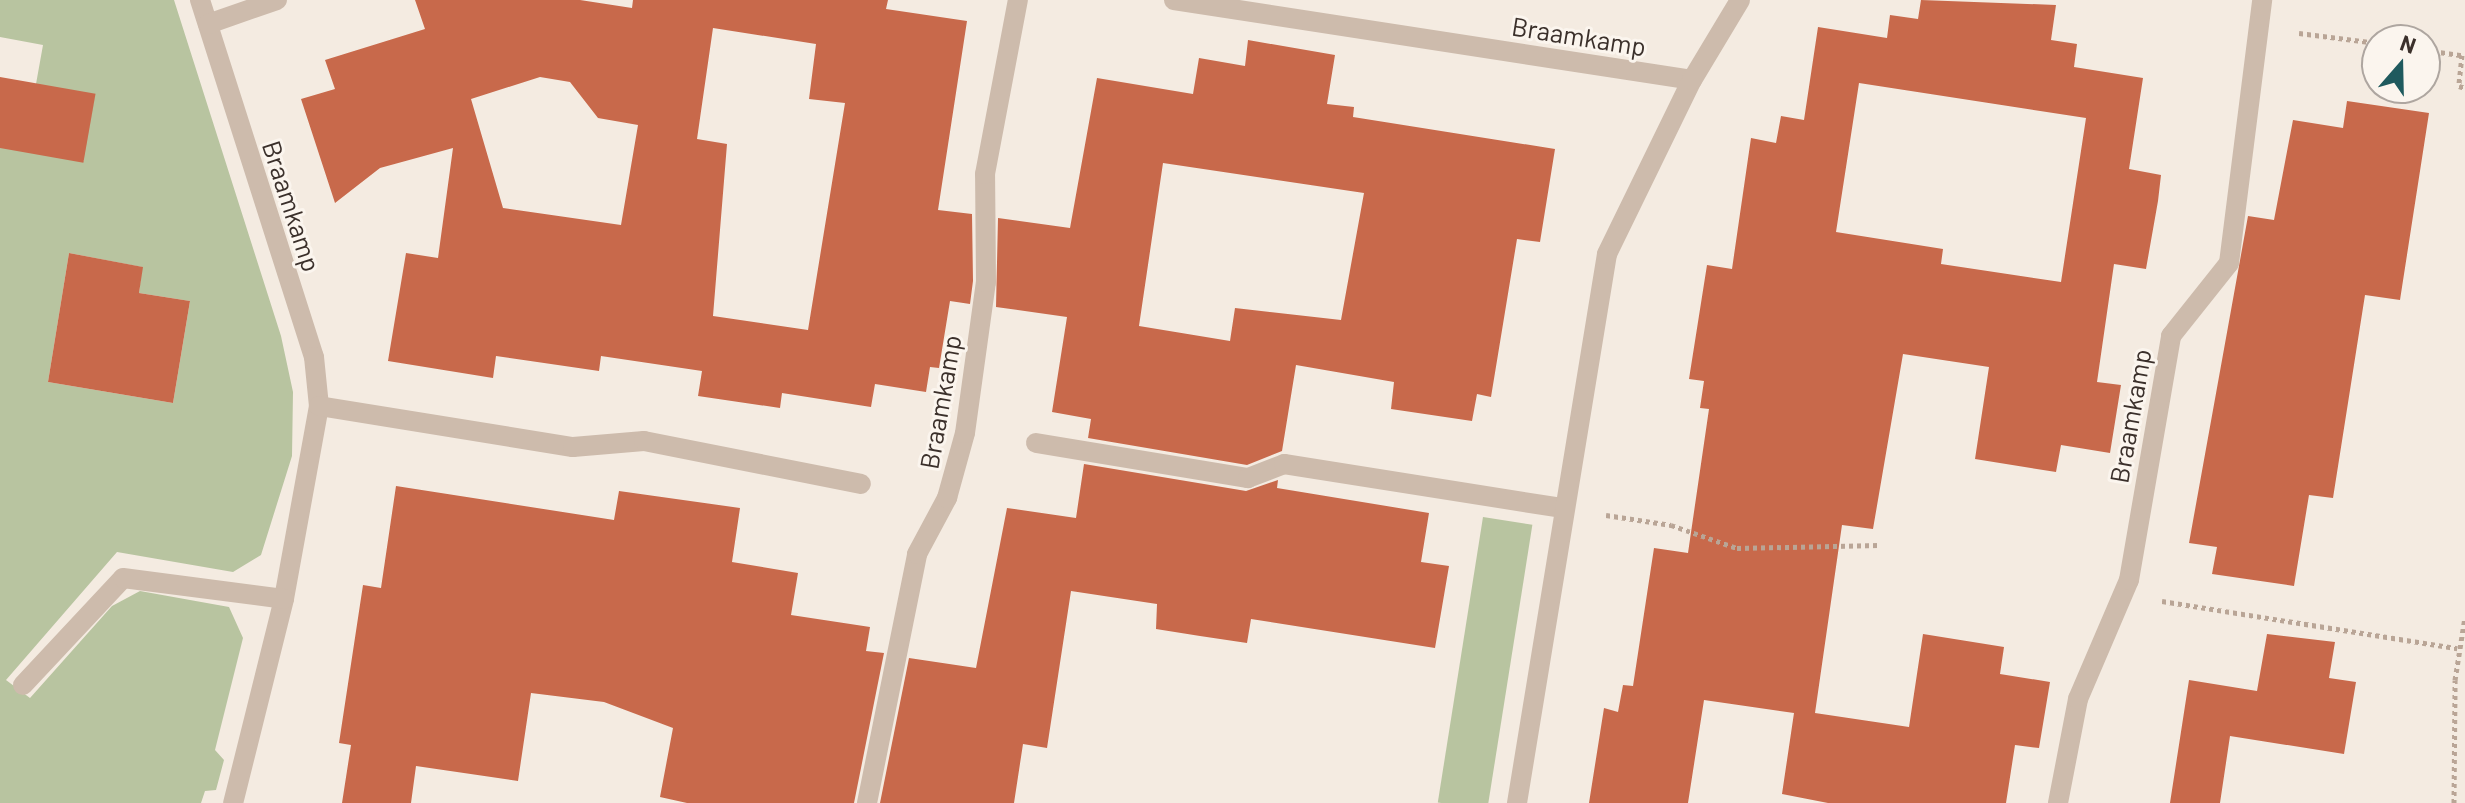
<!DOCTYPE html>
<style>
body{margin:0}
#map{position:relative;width:2465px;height:803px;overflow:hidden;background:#f4ebe1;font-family:Barlow,sans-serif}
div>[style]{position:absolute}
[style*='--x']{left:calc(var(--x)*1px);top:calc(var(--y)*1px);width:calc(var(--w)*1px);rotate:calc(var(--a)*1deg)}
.green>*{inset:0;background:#b8c4a0;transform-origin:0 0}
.building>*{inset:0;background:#c8694b;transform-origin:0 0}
.path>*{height:5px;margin-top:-2.5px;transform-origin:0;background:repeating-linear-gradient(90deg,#b9a596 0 4px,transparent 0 8px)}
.minor>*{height:20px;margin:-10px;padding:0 10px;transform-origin:10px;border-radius:10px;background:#cdbbac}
span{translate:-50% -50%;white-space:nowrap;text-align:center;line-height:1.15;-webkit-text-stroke:6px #fbf5ee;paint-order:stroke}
.street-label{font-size:26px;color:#3b302b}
.north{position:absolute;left:2361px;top:24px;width:80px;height:80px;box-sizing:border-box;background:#fbf5ee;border:2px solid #aea6a0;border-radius:50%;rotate:20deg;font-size:22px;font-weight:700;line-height:32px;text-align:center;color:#3b302b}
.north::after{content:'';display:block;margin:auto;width:28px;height:36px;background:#1f5a5e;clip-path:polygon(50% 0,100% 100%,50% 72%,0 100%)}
</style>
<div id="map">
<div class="green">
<div style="clip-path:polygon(evenodd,0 0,174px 0,281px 336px,293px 392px,292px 456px,261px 555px,233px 572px,117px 552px,6px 680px,30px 698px,112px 606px,140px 591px,229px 607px,243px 638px,215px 750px,224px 760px,216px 790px,205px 791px,201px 803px,0 803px,0 147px,84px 161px,36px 84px,43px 45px,0 37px,0 0,69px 253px,142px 267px,139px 293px,190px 301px,173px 403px,48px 382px,69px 253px)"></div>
<div style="left:1483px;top:517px;width:50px;height:289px;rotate:9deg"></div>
</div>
<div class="building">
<div style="clip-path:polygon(evenodd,415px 0,580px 0,632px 8px,633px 0,888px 0,886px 9px,967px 21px,938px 210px,972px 214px,973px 281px,970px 304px,950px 301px,939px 368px,930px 367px,926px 392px,875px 384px,871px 407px,782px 393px,780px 408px,698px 396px,702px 371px,601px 356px,599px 371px,496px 356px,493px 378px,388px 361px,406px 253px,438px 258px,453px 148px,380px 168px,335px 203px,301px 99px,335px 89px,325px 60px,425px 29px,415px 0,713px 28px,816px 44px,809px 99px,845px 103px,808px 330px,713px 316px,727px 144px,697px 139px,713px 28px,415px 0,540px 77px,570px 82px,598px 118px,638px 125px,621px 225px,503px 208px,471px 99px,540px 77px)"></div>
<div style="clip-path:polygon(evenodd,1921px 0,2056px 5px,2051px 40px,2077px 44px,2074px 67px,2143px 78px,2129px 169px,2161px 175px,2158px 201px,2146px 269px,2114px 264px,2097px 382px,2121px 385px,2110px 453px,2061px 445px,2056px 472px,1975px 459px,1989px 367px,1903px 354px,1873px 529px,1842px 525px,1815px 713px,1909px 727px,1923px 634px,2004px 647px,2000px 674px,2050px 682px,2039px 748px,2015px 745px,2006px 803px,1828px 803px,1782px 794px,1794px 713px,1704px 700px,1688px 803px,1589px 803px,1604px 708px,1618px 712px,1623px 685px,1633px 686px,1654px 548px,1688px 553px,1709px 409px,1700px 408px,1704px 381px,1689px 379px,1707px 265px,1732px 269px,1751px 138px,1776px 143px,1781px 116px,1804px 120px,1818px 27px,1887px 38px,1890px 15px,1918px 19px,1921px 0,1859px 83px,2086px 118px,2061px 282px,1941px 264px,1943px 249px,1836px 232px,1859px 83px)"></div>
<div style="clip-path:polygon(evenodd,1248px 40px,1335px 55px,1327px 104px,1354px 107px,1353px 117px,1555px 149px,1540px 242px,1517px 239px,1491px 397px,1477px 394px,1472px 421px,1391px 409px,1394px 382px,1296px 365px,1282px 451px,1247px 465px,1088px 438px,1091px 419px,1052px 412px,1067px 317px,996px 307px,998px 218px,1070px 228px,1097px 78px,1193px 94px,1199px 58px,1245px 66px,1248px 40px,1163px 163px,1364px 193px,1341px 320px,1235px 308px,1230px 341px,1139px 326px,1163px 163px)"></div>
<div style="left:0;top:77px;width:97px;height:70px;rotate:10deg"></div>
<div style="clip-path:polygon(2347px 101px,2429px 113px,2400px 300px,2365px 295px,2333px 498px,2309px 495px,2294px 586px,2212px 574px,2217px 547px,2189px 543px,2248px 216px,2274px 220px,2293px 120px,2343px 128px)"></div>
<div style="clip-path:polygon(69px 253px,143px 267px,139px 293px,190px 301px,173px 403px,48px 382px)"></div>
<div style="clip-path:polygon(1084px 464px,1246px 491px,1278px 480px,1277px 488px,1429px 513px,1421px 562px,1449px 566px,1435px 648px,1251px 619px,1247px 643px,1200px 636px,1156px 629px,1157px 604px,1071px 591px,1047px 748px,1023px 744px,1014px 803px,880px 803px,909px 658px,976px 668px,1007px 508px,1076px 518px)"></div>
<div style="clip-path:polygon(396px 486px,614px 520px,619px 491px,740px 508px,732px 562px,798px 573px,791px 615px,870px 627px,866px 651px,884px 653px,854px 803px,687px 803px,660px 797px,673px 728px,604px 702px,531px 693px,518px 781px,416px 766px,411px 803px,342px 803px,351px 745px,339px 743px,363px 585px,381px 588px)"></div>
<div style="clip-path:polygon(2267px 634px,2335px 642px,2329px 678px,2356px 682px,2344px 754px,2230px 736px,2220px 803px,2170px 803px,2189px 680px,2257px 691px)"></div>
</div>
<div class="path">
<div style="--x:2299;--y:33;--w:79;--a:7.3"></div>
<div style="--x:2425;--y:50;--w:37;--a:8"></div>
<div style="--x:2462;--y:55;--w:31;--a:96"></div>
<div style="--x:2459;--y:86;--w:6;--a:18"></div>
<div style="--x:1606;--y:515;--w:66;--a:8.7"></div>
<div style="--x:1671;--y:525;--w:70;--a:19.2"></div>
<div style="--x:1737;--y:548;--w:142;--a:-1.2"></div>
<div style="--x:2162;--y:601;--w:299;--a:9.1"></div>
<div style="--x:2454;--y:803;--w:123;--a:-89.5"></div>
<div style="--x:2455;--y:680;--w:64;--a:-81"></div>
</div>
<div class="minor">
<div style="--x:200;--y:0;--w:375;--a:72.3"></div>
<div style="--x:314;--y:357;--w:49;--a:84.2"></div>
<div style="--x:319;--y:406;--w:196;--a:100.3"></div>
<div style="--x:284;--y:599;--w:210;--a:104"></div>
<div style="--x:1174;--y:0;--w:524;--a:8.78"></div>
<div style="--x:208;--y:24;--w:73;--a:-19.2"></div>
<div style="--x:319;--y:406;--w:257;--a:9.2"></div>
<div style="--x:573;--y:447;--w:71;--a:-4.8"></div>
<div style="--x:644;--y:441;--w:221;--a:11.2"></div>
<div style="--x:1036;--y:443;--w:215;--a:9.4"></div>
<div style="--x:1248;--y:478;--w:39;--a:-21"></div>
<div style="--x:1284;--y:464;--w:281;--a:9"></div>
<div style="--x:23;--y:685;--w:146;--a:-46.9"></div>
<div style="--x:123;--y:578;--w:162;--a:7.4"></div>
<div style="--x:867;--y:803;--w:254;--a:-78.6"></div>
<div style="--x:917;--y:554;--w:64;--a:-61.8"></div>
<div style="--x:947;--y:498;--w:67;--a:-74.5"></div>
<div style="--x:965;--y:433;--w:152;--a:-82.1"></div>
<div style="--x:986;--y:282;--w:108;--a:-90.5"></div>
<div style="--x:985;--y:174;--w:177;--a:-79.3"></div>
<div style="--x:1517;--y:803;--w:556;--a:-80.69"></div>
<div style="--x:1607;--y:254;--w:194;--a:-64"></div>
<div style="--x:1692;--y:80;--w:93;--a:-59"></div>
<div style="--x:2058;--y:803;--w:106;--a:-79.1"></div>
<div style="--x:2078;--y:699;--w:129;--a:-66.8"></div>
<div style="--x:2129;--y:580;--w:248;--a:-80.2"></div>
<div style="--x:2171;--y:336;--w:93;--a:-51.5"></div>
<div style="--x:2229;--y:263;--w:265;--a:-82.8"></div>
</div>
<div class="street-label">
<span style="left:1579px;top:36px;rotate:9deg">Braamkamp</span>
<span style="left:292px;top:206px;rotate:72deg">Braamkamp</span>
<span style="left:940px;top:402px;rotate:-80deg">Braamkamp</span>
<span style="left:2130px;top:416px;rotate:-80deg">Braamkamp</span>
</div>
<div class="north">N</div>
</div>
